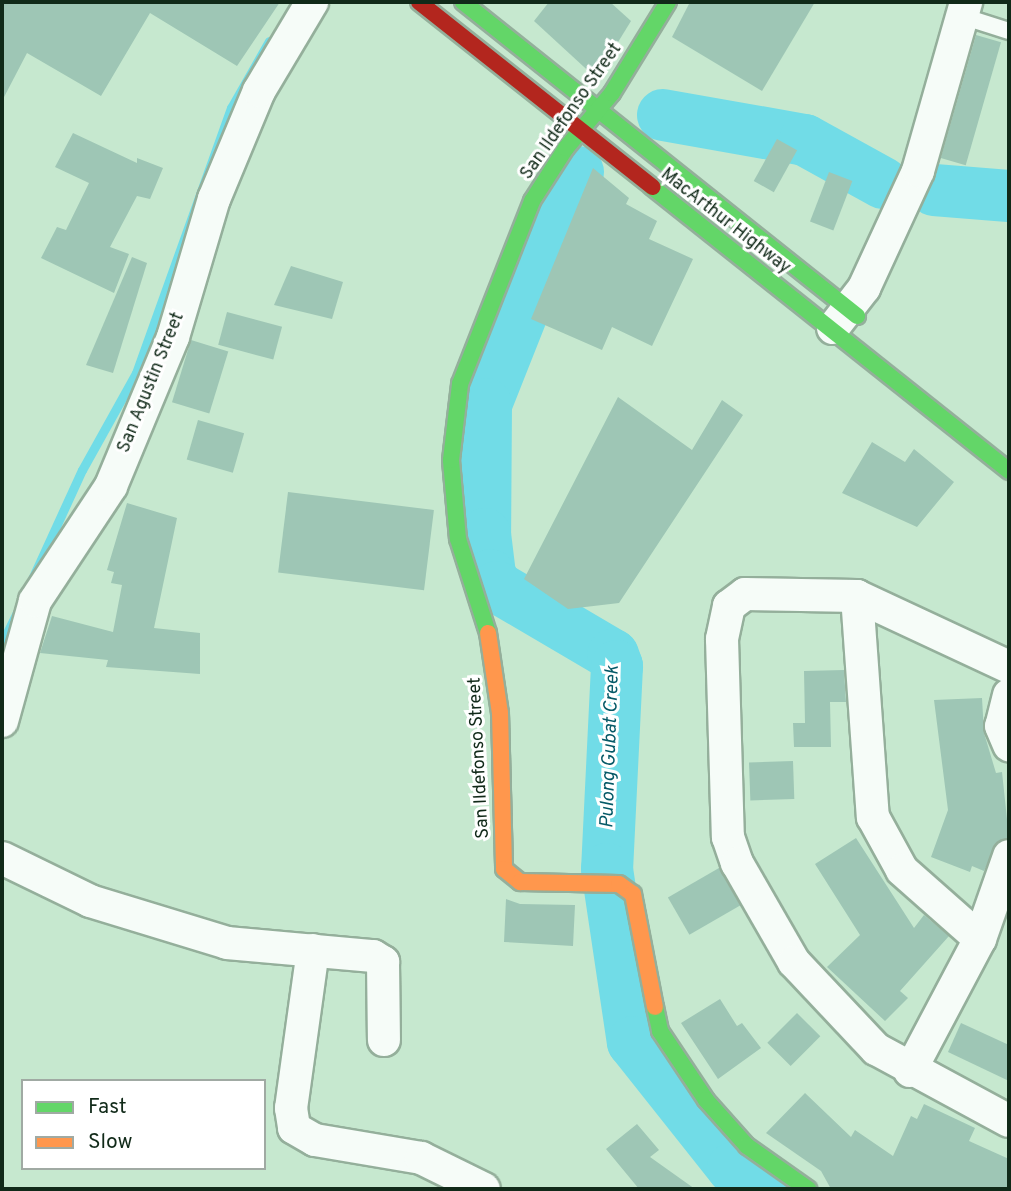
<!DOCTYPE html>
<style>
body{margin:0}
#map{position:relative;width:1011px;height:1191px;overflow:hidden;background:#c6e8cf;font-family:Overpass,sans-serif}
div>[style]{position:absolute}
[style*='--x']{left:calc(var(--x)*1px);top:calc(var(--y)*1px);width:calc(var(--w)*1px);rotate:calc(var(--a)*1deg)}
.stream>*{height:9px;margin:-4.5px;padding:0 4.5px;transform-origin:4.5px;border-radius:4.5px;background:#71dce7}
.river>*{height:52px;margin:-26px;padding:0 26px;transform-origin:26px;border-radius:26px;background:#71dce7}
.building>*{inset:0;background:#9ec6b5;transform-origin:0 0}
.roads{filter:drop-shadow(2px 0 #94af9b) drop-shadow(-2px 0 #94af9b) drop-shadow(0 2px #94af9b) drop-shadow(0 -2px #94af9b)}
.lane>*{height:16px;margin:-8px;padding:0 8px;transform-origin:8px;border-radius:8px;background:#f6fcf8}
.street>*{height:32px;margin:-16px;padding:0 16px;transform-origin:16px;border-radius:16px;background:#f6fcf8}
.fast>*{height:16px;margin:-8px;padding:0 8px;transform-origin:8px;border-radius:8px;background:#63d668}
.slow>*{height:16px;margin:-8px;padding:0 8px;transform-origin:8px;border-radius:8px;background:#ff974d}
.jam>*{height:16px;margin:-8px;padding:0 8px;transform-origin:8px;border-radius:8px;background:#b3261e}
span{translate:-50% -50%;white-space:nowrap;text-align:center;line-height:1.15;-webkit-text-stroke:6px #fff;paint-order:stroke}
.street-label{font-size:18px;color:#112a19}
.water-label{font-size:19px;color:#055967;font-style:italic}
.frame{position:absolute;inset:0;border:4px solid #112a19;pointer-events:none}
.legend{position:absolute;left:21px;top:1079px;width:245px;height:91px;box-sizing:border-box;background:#fff;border:2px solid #a0aaa3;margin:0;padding:9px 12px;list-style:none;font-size:21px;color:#112a19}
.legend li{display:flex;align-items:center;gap:14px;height:35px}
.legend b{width:35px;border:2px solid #a0aaa3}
</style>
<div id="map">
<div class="stream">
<div style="--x:32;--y:579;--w:120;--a:-65.4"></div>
<div style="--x:82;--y:470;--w:111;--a:-60.9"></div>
<div style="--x:136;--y:373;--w:282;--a:-70.3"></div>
<div style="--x:231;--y:108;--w:77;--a:-60.4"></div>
<div style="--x:2;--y:643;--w:39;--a:-64"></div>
</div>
<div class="river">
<div style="--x:663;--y:115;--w:144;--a:10"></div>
<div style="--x:805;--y:140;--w:89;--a:28.9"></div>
<div style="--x:578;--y:172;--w:250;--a:111.6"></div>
<div style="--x:486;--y:404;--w:130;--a:90.4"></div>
<div style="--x:485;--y:534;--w:41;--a:83"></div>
<div style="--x:490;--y:575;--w:14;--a:60"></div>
<div style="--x:497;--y:587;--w:134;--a:30.4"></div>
<div style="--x:613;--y:655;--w:12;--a:70"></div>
<div style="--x:617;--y:666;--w:203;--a:92.8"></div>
<div style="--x:607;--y:869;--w:175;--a:81.5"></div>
<div style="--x:633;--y:1042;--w:161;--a:51.6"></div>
<div style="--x:733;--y:1168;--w:35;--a:37"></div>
<div style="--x:934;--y:190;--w:75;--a:4.6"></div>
</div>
<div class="building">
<div style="clip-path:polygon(2px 2px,280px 2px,237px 66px,150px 13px,101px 96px,27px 53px,2px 101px)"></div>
<div style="clip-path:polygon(549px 2px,610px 2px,631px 21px,596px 78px,534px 21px)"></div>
<div style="clip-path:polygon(690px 2px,815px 2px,762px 91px,672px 37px)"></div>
<div style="left:976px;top:35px;width:26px;height:128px;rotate:16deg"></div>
<div style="clip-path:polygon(73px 133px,137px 163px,137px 158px,163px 168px,150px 199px,137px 196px,110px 247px,129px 254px,114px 293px,41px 258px,57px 227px,66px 230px,89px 183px,55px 167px)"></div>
<div style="left:777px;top:139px;width:23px;height:48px;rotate:29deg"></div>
<div style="clip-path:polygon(593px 168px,629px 198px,626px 204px,657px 221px,649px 239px,693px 259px,652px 346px,612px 327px,602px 350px,531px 319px)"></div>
<div style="left:829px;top:172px;width:25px;height:53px;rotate:21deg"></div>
<div style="clip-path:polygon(132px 257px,147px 263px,113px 373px,86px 365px)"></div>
<div style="clip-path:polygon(291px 266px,343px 282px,332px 319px,274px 305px)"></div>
<div style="left:227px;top:312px;width:57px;height:34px;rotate:15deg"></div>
<div style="left:191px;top:340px;width:39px;height:65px;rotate:17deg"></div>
<div style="clip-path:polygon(618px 397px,692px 450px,722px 400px,743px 415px,619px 603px,568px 609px,524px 579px)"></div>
<div style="left:198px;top:420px;width:48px;height:41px;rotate:16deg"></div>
<div style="clip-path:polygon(872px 442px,905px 462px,914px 449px,954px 482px,917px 527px,842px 493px)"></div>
<div style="left:288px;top:492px;width:147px;height:81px;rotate:7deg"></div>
<div style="clip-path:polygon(127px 503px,177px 518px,154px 628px,200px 633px,200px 674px,106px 667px,108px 660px,40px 653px,52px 616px,113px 632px,122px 585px,111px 583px,114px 572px,107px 570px)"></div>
<div style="clip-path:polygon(844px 670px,846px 702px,830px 702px,831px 747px,794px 747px,793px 723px,805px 723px,804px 671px)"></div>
<div style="clip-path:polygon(982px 698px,984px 733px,996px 773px,1002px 772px,1009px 838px,997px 843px,984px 871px,972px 866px,970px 872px,931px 857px,948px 810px,934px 700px)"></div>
<div style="left:793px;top:761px;width:38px;height:44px;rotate:88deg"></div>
<div style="clip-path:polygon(856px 838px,914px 928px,924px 915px,949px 936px,900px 991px,908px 998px,885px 1021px,827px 967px,860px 935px,815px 864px)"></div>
<div style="left:719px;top:868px;width:43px;height:59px;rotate:60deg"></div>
<div style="clip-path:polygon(506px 899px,520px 904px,575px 905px,573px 946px,504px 942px)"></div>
<div style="clip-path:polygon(720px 999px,737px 1026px,742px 1023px,761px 1048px,718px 1079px,681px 1023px)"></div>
<div style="left:797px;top:1013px;width:33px;height:42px;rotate:45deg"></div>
<div style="clip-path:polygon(961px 1023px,1009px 1045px,1009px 1081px,948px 1052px)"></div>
<div style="clip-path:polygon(805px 1093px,851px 1137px,855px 1130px,893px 1156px,911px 1116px,917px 1119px,924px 1104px,975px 1128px,969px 1141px,1009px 1159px,1009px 1189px,831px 1189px,821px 1171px,766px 1133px)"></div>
<div style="clip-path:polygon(637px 1124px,659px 1150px,650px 1157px,695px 1189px,639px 1189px,606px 1149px)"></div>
</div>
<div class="roads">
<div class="lane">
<div style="--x:962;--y:16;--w:49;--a:17.7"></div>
</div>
<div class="street">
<div style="--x:833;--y:328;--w:51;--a:-52.2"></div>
<div style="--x:864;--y:288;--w:129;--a:-65.2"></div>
<div style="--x:918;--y:171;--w:176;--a:-74.1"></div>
<div style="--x:857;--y:596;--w:222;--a:85.9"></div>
<div style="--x:873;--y:817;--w:60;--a:61.3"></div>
<div style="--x:902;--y:870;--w:104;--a:41.5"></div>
<div style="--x:1009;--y:667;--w:168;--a:-155"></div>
<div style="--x:857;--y:596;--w:112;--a:-179"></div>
<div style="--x:745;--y:594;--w:20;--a:143"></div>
<div style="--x:729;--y:606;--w:34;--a:102"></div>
<div style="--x:722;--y:639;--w:198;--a:88.3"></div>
<div style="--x:728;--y:837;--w:28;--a:71"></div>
<div style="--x:737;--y:863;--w:114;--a:60.1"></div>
<div style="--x:794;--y:962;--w:120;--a:46.7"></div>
<div style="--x:876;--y:1049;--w:151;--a:28.4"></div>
<div style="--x:1009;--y:695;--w:32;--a:104"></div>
<div style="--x:1001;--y:726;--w:21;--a:67"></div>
<div style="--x:2;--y:721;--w:124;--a:-74.6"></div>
<div style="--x:35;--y:601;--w:138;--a:-56.5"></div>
<div style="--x:111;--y:486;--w:161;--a:-67.4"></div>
<div style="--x:173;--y:337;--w:144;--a:-73.5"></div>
<div style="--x:214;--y:199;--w:117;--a:-67.4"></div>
<div style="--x:259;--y:91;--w:104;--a:-59.2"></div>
<div style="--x:2;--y:858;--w:98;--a:26"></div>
<div style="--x:90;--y:901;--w:143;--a:17"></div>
<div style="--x:227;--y:943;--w:147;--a:5.1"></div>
<div style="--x:373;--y:956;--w:12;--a:31"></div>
<div style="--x:383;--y:962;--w:78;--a:89.3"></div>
<div style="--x:313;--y:950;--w:160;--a:97.9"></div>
<div style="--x:291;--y:1108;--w:20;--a:81"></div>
<div style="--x:294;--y:1128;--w:24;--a:30"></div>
<div style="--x:315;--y:1140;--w:108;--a:9.6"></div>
<div style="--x:421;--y:1158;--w:70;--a:26.2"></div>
<div style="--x:910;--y:1071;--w:149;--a:-62.1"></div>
<div style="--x:980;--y:939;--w:88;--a:-70.7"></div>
</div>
<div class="fast">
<div style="--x:463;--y:2;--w:504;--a:38.55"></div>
<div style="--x:652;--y:187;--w:456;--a:38.5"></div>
<div style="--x:488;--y:633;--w:99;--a:-107.7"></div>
<div style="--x:458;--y:539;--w:79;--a:-95.1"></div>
<div style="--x:451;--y:460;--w:77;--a:-83.2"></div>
<div style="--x:460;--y:384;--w:197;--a:-68.5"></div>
<div style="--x:532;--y:201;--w:63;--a:-57.3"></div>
<div style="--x:566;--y:148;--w:72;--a:-50.1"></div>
<div style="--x:612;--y:93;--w:107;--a:-58.4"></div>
<div style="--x:655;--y:1007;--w:25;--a:78"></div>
<div style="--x:660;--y:1031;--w:83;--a:56.3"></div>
<div style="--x:706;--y:1100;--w:62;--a:48.3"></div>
<div style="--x:747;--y:1146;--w:75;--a:35.2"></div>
</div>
<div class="slow">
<div style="--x:488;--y:633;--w:81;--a:81.5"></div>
<div style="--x:500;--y:713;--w:156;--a:88.5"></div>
<div style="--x:504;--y:869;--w:21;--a:39"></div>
<div style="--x:520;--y:882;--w:99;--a:1.2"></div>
<div style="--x:619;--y:884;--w:17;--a:36"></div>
<div style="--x:633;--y:894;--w:115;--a:79"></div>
</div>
<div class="jam">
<div style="--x:419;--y:2;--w:298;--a:38.4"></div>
</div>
</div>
<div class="street-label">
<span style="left:572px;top:112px;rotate:-55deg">San Ildefonso Street</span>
<span style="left:725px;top:222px;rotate:38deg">MacArthur Highway</span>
<span style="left:152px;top:383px;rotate:-68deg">San Agustin Street</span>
<span style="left:480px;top:758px;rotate:-93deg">San Ildefonso Street</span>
</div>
<div class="water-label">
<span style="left:611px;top:747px;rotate:-88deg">Pulong Gubat Creek</span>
</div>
<div class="frame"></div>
<ul class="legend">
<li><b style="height:9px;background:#63d668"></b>Fast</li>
<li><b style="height:9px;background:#ff974d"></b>Slow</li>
</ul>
</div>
